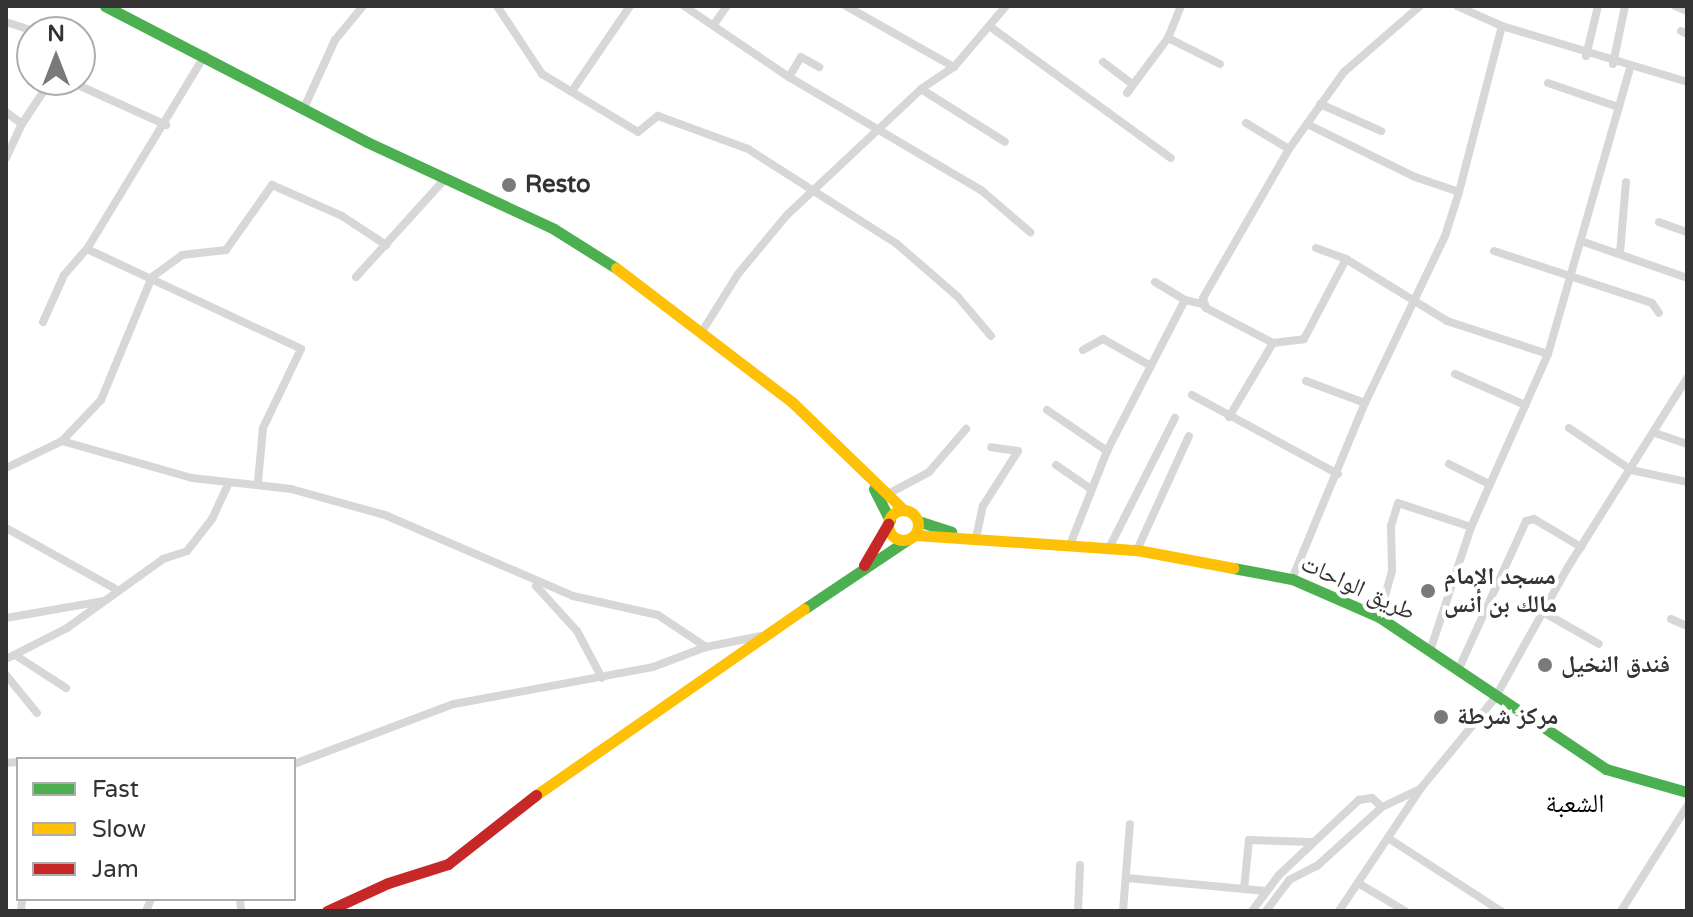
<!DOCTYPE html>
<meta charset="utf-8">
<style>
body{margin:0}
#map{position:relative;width:1693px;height:917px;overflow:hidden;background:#fff;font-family:"Varela Round","Noto Naskh Arabic",sans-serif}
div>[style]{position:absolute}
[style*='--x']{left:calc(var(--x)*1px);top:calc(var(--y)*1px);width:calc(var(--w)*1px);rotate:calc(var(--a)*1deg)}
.street>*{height:8px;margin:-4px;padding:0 4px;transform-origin:4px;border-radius:4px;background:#d7d7d7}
.fast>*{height:11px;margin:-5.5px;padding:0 5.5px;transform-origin:5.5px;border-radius:5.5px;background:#4caf50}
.slow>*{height:11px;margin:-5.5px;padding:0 5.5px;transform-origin:5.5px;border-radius:5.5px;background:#ffc107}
.slow>.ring{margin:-5.5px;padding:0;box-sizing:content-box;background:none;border:11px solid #ffc107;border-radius:50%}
.jam>*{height:11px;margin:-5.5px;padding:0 5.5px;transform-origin:5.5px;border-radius:5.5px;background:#c62828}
.dots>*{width:22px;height:22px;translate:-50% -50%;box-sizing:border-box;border:4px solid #fff;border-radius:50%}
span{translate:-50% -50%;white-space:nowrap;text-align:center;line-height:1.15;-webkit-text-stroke:8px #fff;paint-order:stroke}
.poi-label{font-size:24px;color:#333;font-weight:700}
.left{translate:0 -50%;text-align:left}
.street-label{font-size:24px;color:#333}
.neighbourhood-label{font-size:26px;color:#000}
.frame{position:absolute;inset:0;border:8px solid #333;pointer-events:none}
.legend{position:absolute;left:16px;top:757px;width:280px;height:144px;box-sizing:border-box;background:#fff;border:2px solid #adadad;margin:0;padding:10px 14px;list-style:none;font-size:24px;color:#333}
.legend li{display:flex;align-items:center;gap:16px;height:40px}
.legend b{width:40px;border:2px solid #adadad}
.north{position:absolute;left:16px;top:16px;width:80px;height:80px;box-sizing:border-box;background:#fff;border:2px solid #adadad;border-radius:50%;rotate:0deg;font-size:22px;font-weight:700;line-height:32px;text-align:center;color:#333}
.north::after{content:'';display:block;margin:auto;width:28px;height:36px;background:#7a7a7a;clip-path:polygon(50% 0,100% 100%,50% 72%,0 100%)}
</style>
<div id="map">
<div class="street">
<div style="--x:497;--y:6;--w:82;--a:56.5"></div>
<div style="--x:542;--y:74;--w:112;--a:31.1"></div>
<div style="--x:638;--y:132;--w:26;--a:-39"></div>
<div style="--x:658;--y:116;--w:96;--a:20.1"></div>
<div style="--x:748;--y:149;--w:177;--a:32.5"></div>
<div style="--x:897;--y:244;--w:81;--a:41"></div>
<div style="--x:958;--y:297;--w:51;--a:49.8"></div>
<div style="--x:684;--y:6;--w:127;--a:34.1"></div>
<div style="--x:789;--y:77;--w:223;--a:30.5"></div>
<div style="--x:981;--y:190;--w:65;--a:40.6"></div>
<div style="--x:846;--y:6;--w:124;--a:29.5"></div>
<div style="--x:1675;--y:6;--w:13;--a:23"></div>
<div style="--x:6;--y:22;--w:33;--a:18"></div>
<div style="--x:715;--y:23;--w:21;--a:-55"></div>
<div style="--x:1502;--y:26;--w:193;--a:16.8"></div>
<div style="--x:992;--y:28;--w:221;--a:36"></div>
<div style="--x:1681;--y:31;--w:7;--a:27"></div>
<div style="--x:1168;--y:38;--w:58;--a:26.6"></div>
<div style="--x:1586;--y:56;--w:51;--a:-76.5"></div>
<div style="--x:1103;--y:62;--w:36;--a:37"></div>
<div style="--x:1613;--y:64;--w:59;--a:-78.3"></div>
<div style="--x:789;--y:77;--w:23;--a:-59"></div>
<div style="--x:801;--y:57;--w:21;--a:29"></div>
<div style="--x:67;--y:80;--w:109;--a:24.4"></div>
<div style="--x:1548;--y:83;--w:74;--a:18.9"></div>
<div style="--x:921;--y:89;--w:99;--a:32.2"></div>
<div style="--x:572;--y:91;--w:103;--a:-55.7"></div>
<div style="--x:1127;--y:93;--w:69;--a:-53.3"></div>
<div style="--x:1168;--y:38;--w:35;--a:-68"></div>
<div style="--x:1320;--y:104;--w:67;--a:23.9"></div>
<div style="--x:304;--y:108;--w:75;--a:-65.5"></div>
<div style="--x:335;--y:40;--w:44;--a:-50.5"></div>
<div style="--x:6;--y:112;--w:20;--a:37"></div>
<div style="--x:22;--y:124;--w:53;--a:-56.6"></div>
<div style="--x:1246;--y:123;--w:50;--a:31.2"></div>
<div style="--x:1307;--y:124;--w:120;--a:26.1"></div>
<div style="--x:1415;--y:177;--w:46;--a:18.8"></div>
<div style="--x:6;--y:158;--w:38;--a:-65"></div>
<div style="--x:1659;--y:222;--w:30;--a:20"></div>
<div style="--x:1581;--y:241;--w:112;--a:19.2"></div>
<div style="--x:1316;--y:248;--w:32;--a:20"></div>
<div style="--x:1346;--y:259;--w:119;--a:31.5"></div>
<div style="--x:1447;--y:321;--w:106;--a:18.1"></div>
<div style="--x:87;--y:249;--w:236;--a:25"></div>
<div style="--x:301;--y:349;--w:88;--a:115.7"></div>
<div style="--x:263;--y:428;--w:54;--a:95.3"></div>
<div style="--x:1494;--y:251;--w:166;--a:18.2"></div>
<div style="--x:1652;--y:303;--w:12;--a:55"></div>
<div style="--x:1620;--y:253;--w:71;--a:-85.2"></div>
<div style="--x:356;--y:277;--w:132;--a:-47.8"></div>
<div style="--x:1155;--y:282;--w:35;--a:31"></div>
<div style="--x:1185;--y:300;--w:18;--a:13"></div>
<div style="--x:43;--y:322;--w:51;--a:-65.9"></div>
<div style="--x:64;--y:275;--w:35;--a:-49"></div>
<div style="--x:87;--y:249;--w:227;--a:-58.7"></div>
<div style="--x:703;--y:330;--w:66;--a:-58"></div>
<div style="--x:738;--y:274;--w:77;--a:-50.3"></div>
<div style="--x:787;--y:215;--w:184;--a:-43.2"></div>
<div style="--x:921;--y:89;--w:40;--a:-34"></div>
<div style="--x:954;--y:67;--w:80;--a:-49.6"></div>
<div style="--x:1273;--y:343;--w:76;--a:-152.4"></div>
<div style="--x:1206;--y:308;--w:10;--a:-107"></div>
<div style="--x:1203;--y:298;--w:172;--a:-60"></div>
<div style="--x:1289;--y:149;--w:95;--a:-54.5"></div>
<div style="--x:1344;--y:72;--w:101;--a:-41"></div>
<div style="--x:1083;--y:350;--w:23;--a:-29"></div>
<div style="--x:1103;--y:339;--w:53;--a:29.5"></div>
<div style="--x:1455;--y:374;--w:77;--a:23.9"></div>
<div style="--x:1306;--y:381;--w:63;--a:20.4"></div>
<div style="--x:1192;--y:395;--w:166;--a:28.4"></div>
<div style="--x:1047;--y:410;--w:73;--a:34.3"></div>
<div style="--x:1229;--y:417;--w:86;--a:-59.3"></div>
<div style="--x:1273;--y:343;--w:31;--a:-7"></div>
<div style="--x:1304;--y:339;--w:90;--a:-62.3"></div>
<div style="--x:1569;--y:428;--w:75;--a:34.1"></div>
<div style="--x:1631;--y:470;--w:57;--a:12.1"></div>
<div style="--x:1655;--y:433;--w:34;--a:19"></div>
<div style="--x:62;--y:441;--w:57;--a:-46.4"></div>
<div style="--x:101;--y:400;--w:133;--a:-67.5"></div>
<div style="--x:152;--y:277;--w:37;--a:-36"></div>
<div style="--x:182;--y:255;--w:44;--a:-6.5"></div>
<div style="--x:226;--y:250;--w:80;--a:-54.7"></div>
<div style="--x:272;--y:185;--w:77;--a:23.9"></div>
<div style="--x:342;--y:216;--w:53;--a:33.4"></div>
<div style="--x:1449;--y:464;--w:45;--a:26.6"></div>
<div style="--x:1056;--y:465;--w:42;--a:34.4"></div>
<div style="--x:6;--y:468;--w:62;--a:-25.7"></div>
<div style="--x:62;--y:441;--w:135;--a:15.9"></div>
<div style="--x:192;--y:478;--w:100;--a:6.3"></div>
<div style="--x:291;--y:489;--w:98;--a:15.5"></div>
<div style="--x:385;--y:515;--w:205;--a:23.3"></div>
<div style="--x:573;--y:596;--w:87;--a:12.6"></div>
<div style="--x:658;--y:615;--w:58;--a:33.7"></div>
<div style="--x:706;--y:647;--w:56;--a:-11.3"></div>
<div style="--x:886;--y:495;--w:49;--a:-28.1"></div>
<div style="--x:929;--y:472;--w:57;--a:-49.3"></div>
<div style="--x:6;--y:528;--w:129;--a:29.1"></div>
<div style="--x:976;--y:538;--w:33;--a:-78"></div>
<div style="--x:983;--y:506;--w:65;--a:-57.5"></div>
<div style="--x:1018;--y:451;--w:27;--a:-172"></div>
<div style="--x:1070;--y:545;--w:101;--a:-68.5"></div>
<div style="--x:1107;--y:451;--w:170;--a:-62.7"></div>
<div style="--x:1109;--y:548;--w:146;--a:-63.1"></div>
<div style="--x:1137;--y:550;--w:125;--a:-65.5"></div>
<div style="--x:1292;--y:579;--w:191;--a:-67.5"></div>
<div style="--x:1365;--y:403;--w:185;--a:-64.4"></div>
<div style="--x:1445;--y:236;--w:46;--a:-72.3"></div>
<div style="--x:1459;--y:192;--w:171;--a:-75.5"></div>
<div style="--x:1502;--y:26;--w:49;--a:-156"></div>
<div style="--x:536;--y:586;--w:61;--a:47.7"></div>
<div style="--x:577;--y:631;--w:53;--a:62"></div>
<div style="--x:1543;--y:612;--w:64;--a:29.7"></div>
<div style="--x:1379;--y:617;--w:48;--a:-74.2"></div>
<div style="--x:1392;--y:571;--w:45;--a:-91.3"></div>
<div style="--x:1391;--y:526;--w:24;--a:-73"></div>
<div style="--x:1398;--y:503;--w:77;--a:18.2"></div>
<div style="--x:6;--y:618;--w:98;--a:-9.9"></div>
<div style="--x:1671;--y:619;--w:17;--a:24"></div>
<div style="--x:1431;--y:648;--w:127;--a:-71.7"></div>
<div style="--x:1471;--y:527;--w:189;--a:-66"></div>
<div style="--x:1548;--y:354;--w:298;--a:-74"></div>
<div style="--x:15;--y:655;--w:61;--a:32.9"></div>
<div style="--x:6;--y:659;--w:68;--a:-26.9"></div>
<div style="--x:67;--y:628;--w:118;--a:-35.7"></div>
<div style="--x:163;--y:559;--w:25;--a:-18"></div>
<div style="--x:187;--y:551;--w:41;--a:-52"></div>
<div style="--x:212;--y:519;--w:40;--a:-65"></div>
<div style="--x:1460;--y:666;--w:159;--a:-65.5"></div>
<div style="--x:1526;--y:521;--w:8;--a:-14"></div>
<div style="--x:1534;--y:519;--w:55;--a:30.8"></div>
<div style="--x:6;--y:675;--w:49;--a:50.8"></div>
<div style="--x:6;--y:763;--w:12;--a:-5"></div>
<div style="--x:294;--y:764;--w:171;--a:-20.6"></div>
<div style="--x:454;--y:704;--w:202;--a:-10.5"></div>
<div style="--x:653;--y:667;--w:57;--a:-20.7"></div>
<div style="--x:1388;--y:838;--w:135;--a:32.9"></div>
<div style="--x:1127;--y:878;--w:139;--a:5.4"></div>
<div style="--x:1358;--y:883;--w:55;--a:30.8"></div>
<div style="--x:1244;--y:889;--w:49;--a:-84.2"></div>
<div style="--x:1249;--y:840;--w:64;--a:1.8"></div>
<div style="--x:240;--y:899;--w:12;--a:85"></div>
<div style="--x:21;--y:911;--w:12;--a:-85"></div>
<div style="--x:146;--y:911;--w:13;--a:-67"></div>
<div style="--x:1078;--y:911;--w:46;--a:-87.5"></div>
<div style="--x:1123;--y:911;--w:87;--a:-85.4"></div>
<div style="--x:1252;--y:911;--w:45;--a:-53.1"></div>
<div style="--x:1279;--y:875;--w:110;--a:-43.2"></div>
<div style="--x:1359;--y:800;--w:13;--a:-9"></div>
<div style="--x:1372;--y:798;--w:13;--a:42"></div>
<div style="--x:1266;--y:911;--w:39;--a:-53"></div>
<div style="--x:1289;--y:880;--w:31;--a:-27"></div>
<div style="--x:1317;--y:866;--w:88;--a:-42.2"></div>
<div style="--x:1382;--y:807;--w:42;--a:-25.3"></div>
<div style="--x:1339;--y:911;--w:148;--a:-56.3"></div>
<div style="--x:1421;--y:788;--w:117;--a:-50.6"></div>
<div style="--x:1495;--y:698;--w:150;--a:-60.9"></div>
<div style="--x:1568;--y:567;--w:223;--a:-57.8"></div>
<div style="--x:1621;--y:911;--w:124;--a:-57.8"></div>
</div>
<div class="fast">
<div style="--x:105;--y:6;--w:295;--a:27.4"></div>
<div style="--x:367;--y:142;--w:206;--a:24.9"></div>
<div style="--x:554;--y:229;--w:73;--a:32.2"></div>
<div style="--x:874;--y:489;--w:35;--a:63"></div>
<div style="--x:918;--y:521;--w:35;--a:18"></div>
<div style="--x:1233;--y:568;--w:60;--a:10.6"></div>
<div style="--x:1292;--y:579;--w:95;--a:23.6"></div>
<div style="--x:1379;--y:617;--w:273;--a:33.8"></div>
<div style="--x:1606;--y:769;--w:84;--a:15.9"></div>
<div style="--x:804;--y:609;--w:124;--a:-33.8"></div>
</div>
<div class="slow">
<div style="--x:616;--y:268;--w:221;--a:37.3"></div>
<div style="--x:792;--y:402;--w:156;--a:44"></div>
<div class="ring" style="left:888px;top:510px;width:19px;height:19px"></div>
<div style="--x:915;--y:535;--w:223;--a:3.9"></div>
<div style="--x:1137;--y:550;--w:98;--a:10.6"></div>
<div style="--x:536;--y:795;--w:326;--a:-34.8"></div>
</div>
<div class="jam">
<div style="--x:864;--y:565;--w:48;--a:-59.7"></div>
<div style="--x:327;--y:911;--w:67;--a:-24.7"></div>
<div style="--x:388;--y:883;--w:63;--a:-17.6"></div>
<div style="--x:448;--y:864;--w:112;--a:-38.1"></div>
</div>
<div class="dots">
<div style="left:509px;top:185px;background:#7a7a7a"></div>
<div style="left:1428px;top:591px;background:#7a7a7a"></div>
<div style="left:1545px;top:665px;background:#7a7a7a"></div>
<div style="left:1441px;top:717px;background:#7a7a7a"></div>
</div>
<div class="poi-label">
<span class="left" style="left:525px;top:185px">Resto</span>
<span class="left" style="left:1444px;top:591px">مسجد الإمام<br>مالك بن أنس</span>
<span class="left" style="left:1561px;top:665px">فندق النخيل</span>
<span class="left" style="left:1457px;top:717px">مركز شرطة</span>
</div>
<div class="street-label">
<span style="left:1358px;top:588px;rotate:25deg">طريق الواحات</span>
</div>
<div class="neighbourhood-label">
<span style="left:1575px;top:804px">الشعبة</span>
</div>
<div class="frame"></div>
<ul class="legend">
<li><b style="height:10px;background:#4caf50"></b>Fast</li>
<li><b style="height:10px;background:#ffc107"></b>Slow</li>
<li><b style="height:10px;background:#c62828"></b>Jam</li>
</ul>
<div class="north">N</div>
</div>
